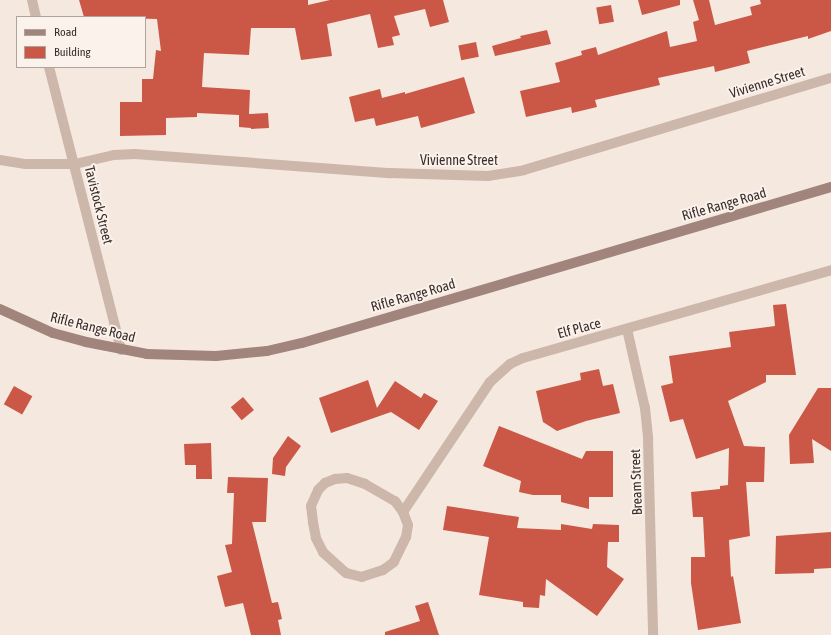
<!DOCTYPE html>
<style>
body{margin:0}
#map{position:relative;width:831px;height:635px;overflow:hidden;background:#f4e8df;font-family:"Asap Condensed",sans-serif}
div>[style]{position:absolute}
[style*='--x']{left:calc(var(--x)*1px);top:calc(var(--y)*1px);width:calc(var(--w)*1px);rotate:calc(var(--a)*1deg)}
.building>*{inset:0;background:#cb5746;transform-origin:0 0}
.minor>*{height:10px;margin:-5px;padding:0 5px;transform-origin:5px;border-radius:5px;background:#cdb6aa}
.secondary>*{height:10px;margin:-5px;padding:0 5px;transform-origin:5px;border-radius:5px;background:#a1847b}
span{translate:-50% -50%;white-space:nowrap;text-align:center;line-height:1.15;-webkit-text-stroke:4px #fbf2ec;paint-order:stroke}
.street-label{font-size:14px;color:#3a2d2a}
.legend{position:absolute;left:16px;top:16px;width:130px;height:52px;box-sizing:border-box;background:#fbf2ec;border:1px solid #aea39e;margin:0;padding:5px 7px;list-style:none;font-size:12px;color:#3a2d2a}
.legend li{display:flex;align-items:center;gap:8px;height:20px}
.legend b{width:20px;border:1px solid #aea39e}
</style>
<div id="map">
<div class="building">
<div style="clip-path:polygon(79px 0,308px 0,308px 5px,330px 0,443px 0,449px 22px,430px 27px,425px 9px,394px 16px,400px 35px,392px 37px,394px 45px,378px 48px,370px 14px,327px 24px,332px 56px,301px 60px,295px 28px,251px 28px,249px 55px,204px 53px,202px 87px,250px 90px,249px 114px,268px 113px,269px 128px,251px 129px,251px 128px,239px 127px,239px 115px,197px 113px,197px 117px,166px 118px,166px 135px,120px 136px,120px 102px,142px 102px,142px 79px,153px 79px,156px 50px,161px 51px,157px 19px,84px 17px)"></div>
<div style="clip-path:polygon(638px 0,680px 0,680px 5px,642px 15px)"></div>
<div style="clip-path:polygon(693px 0,709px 0,715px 25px,752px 15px,750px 7px,761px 4px,760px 0,831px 0,831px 31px,808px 39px,808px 36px,747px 51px,750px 63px,715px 72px,714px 66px,658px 78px,660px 85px,595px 100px,597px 107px,572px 113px,571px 107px,526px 117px,520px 91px,560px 82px,555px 63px,582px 55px,581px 51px,596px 47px,598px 55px,667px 31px,670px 47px,697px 41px,693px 22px,699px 20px)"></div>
<div style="left:611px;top:5px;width:17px;height:15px;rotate:80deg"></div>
<div style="clip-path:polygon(547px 30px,551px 44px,495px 56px,492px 46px,521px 38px,520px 36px)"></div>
<div style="left:476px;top:42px;width:15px;height:18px;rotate:79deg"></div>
<div style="clip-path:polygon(464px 77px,475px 113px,421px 128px,418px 116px,376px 126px,374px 118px,355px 122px,349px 97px,380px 89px,382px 98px,405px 92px,405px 94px)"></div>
<div style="clip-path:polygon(786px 304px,796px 375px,766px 375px,766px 382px,728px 401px,744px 446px,765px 447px,764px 482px,746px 482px,750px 536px,729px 540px,731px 577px,733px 576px,741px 623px,698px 630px,691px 583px,691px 557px,705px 557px,703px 517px,693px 517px,691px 492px,720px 489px,720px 486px,728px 485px,729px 448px,696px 459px,683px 419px,670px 422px,661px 386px,673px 383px,669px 356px,731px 347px,729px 332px,775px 326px,773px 305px)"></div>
<div style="clip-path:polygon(599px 369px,603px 386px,613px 384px,620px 413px,586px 421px,557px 431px,543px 422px,536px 391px,581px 380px,580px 373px)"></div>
<div style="clip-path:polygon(368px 380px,377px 408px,395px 381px,421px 398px,424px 393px,438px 401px,419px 430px,391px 412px,331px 433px,319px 398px)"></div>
<div style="left:14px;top:386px;width:21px;height:21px;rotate:29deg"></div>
<div style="clip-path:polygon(818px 388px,831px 388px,831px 451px,812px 439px,814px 463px,790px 464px,789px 435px)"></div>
<div style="left:243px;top:397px;width:17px;height:16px;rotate:50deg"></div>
<div style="clip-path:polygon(499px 426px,582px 459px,586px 451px,613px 451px,613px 497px,589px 497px,589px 509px,561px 502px,561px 495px,533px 495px,519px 492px,521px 481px,483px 466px)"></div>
<div style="clip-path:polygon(288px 436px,301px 446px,286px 467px,285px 476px,272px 474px,273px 458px)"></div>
<div style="clip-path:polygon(211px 443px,212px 479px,196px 479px,196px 465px,185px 465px,184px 444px)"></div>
<div style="clip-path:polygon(228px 477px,268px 478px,266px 522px,252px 522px,272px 603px,278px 602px,282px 619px,278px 620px,281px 635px,251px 635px,243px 603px,225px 607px,217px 576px,232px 572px,225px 545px,232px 544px,234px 493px,227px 493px)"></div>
<div style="clip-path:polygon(447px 506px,519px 517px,517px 528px,561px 530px,561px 524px,592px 529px,593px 524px,619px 525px,619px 542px,608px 542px,607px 567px,624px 579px,597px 616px,546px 579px,545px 596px,540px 595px,539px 608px,523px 607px,523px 602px,479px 595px,489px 537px,443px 530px)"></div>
<div style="clip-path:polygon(831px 532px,831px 568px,814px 569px,814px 573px,775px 574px,776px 536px)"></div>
<div style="clip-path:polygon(428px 602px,439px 635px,385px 635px,385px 632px,420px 621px,415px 606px)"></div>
</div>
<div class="minor">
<div style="--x:32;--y:0;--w:17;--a:77"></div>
<div style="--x:49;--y:67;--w:292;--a:75.7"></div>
<div style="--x:0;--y:160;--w:26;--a:9"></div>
<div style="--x:26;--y:164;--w:49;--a:0"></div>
<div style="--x:75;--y:164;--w:40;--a:-13"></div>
<div style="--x:114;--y:155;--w:21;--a:-3"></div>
<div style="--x:135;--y:154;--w:256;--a:4.3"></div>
<div style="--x:390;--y:173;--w:98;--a:1.8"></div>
<div style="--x:488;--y:176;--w:36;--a:-9"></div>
<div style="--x:524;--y:170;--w:320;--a:-16.7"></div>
<div style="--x:627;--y:329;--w:81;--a:77.2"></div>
<div style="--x:645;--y:408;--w:31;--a:84"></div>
<div style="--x:648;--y:439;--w:196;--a:88.5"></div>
<div style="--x:347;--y:478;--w:19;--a:18"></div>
<div style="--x:365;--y:484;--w:34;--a:30"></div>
<div style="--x:395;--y:501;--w:14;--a:54"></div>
<div style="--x:403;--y:512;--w:14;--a:69"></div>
<div style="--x:408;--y:525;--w:12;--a:99"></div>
<div style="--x:406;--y:537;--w:28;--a:116"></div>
<div style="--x:394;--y:562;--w:14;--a:144"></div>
<div style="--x:383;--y:570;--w:22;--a:162"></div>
<div style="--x:362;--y:577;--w:16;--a:-166"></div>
<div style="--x:346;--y:573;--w:31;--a:-138"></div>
<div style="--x:323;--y:552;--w:16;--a:-117"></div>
<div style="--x:316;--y:538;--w:16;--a:-101"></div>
<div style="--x:313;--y:522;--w:16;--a:-97"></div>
<div style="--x:311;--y:506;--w:17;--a:-66"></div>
<div style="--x:318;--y:490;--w:10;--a:-45"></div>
<div style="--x:325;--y:483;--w:11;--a:-22"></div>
<div style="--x:335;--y:479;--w:12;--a:-5"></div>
<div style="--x:403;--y:512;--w:156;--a:-56.2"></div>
<div style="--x:490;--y:382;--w:27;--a:-42"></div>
<div style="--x:510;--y:364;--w:14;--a:-25"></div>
<div style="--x:523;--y:358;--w:320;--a:-15.9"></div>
</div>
<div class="secondary">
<div style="--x:0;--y:309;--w:58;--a:24.4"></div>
<div style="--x:53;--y:333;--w:34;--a:15"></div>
<div style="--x:86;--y:342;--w:62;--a:11.1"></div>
<div style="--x:147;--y:354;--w:69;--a:1.7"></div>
<div style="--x:216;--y:356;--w:51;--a:-5.6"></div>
<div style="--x:267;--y:351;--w:36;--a:-13"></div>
<div style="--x:302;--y:343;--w:552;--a:-16.43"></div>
</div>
<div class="street-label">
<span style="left:767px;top:82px;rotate:-17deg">Vivienne Street</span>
<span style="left:459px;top:160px">Vivienne Street</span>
<span style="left:724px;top:204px;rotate:-16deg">Rifle Range Road</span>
<span style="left:99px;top:205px;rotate:76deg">Tavistock Street</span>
<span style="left:413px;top:295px;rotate:-16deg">Rifle Range Road</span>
<span style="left:93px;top:327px;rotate:14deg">Rifle Range Road</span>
<span style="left:579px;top:328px;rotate:-15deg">Elf Place</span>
<span style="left:636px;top:482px;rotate:-92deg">Bream Street</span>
</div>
<ul class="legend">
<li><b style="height:5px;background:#a1847b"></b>Road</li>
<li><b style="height:11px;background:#cb5746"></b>Building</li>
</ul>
</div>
